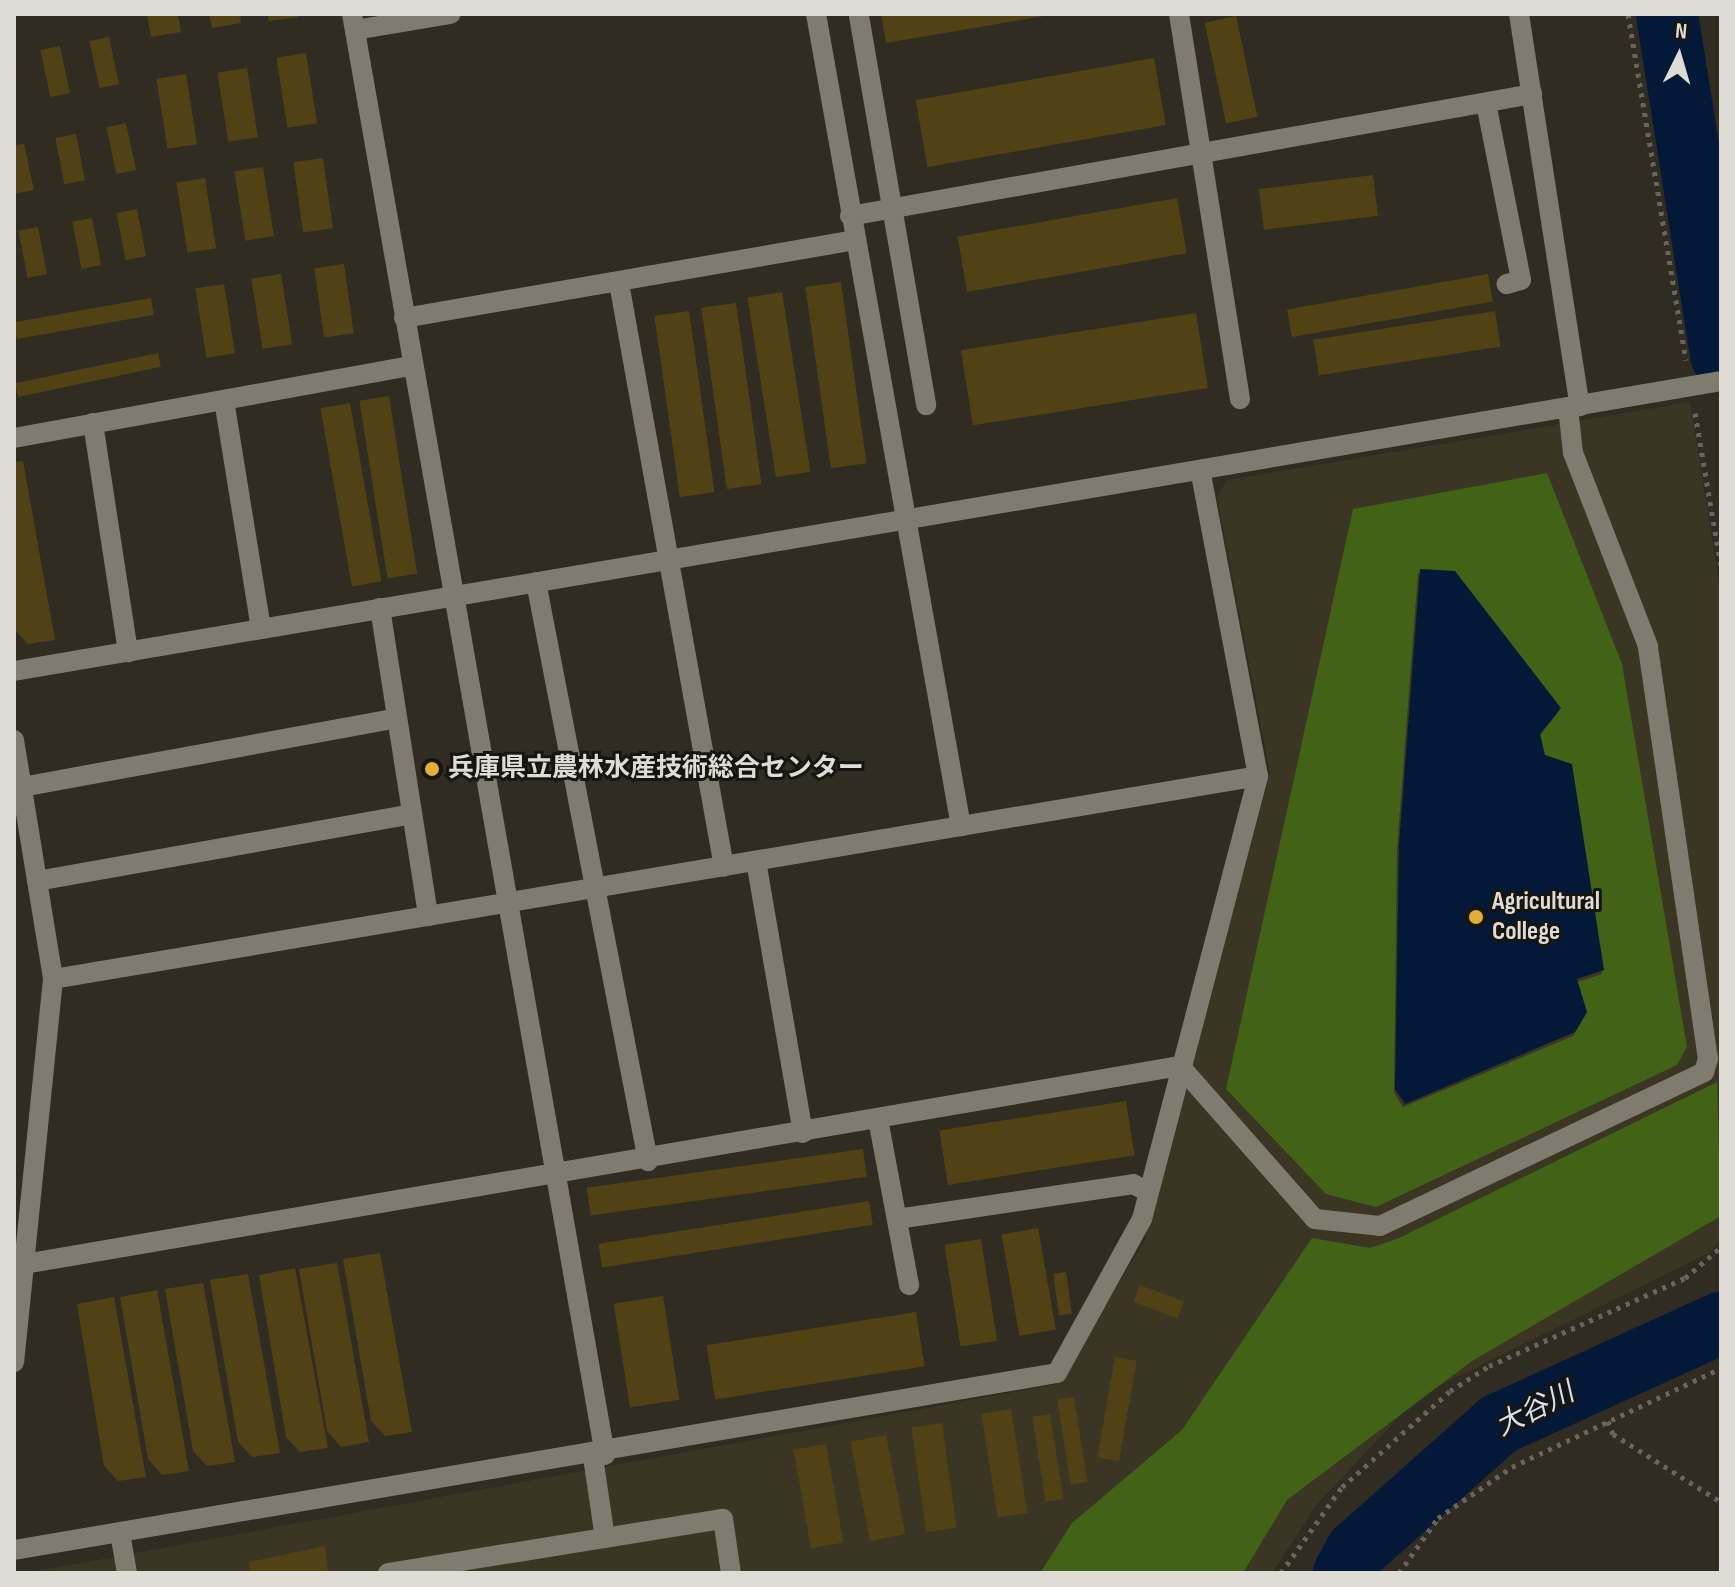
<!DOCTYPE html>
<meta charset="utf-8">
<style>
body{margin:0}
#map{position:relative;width:1735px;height:1587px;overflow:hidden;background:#302c21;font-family:"Sofia Sans Condensed","Noto Sans JP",sans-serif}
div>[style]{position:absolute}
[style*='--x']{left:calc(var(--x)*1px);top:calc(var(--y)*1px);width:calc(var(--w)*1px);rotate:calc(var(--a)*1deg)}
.built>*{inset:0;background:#3b3524}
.forest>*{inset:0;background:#426216}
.water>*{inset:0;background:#031937}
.river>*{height:62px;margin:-31px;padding:0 31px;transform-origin:31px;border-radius:31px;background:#031937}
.building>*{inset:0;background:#504215;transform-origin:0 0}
.path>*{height:5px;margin-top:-2.5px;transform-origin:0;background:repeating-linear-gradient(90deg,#69655c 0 4px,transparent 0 10px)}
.service>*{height:20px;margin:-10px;padding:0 10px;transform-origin:10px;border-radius:10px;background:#7f7b6e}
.dots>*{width:22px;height:22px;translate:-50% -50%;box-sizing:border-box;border:4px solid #161510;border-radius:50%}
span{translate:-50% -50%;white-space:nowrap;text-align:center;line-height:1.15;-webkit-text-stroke:6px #161510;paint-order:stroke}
.poi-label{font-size:26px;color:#dedcd5;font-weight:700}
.left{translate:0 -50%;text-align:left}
.water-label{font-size:28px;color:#d4e1f3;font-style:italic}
.frame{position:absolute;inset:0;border:16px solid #dedcd5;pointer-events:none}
.north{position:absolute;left:1639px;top:16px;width:80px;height:80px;-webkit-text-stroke:6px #161510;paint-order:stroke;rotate:5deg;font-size:22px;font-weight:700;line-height:32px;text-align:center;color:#dedcd5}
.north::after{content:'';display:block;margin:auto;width:28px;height:36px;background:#dedcd5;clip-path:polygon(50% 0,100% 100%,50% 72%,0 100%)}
</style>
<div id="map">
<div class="built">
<div style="clip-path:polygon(1690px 402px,1721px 594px,1721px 1239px,1709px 1253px,1420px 1395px,1317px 1504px,1272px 1573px,26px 1573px,1058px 1384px,1145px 1240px,1270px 773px,1217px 496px,1227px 480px)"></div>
</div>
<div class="forest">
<div style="clip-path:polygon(evenodd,1547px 473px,1622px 664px,1687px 1047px,1677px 1065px,1376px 1207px,1326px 1194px,1226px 1089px,1353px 509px,1547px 473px,1418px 573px,1453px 576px,1559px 711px,1538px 738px,1543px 759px,1570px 768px,1602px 974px,1575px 983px,1585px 1016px,1573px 1036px,1403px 1107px,1394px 1092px,1397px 849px,1418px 573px)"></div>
<div style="clip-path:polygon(1717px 1082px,1721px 1216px,1472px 1361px,1287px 1500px,1243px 1573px,1040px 1573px,1072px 1523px,1182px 1430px,1312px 1238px,1370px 1248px,1399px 1238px)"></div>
</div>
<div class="water">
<div style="clip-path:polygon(1420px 569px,1455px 571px,1561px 708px,1540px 734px,1545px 755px,1572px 764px,1604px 970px,1577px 979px,1587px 1012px,1575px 1032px,1405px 1104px,1395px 1089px,1399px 845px)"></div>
</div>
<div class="river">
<div style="--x:1667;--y:14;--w:346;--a:81"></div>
<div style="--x:1344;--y:1573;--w:25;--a:-61"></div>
<div style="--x:1356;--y:1551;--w:191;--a:-41.6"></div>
<div style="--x:1499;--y:1424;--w:244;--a:-24.5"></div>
</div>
<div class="building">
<div style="clip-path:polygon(147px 14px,178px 14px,181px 32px,151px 37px)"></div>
<div style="clip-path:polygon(209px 14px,240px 14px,241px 23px,212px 28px)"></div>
<div style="clip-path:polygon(268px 14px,298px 14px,299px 17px,269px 21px)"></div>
<div style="clip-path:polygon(881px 14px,1044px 14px,1044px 16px,886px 43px)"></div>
<div style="left:1236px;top:16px;width:103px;height:32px;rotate:78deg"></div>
<div style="left:109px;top:37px;width:48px;height:20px;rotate:78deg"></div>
<div style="left:60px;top:46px;width:48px;height:20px;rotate:78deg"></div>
<div style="left:306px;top:53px;width:71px;height:30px;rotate:81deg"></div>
<div style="left:1154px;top:58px;width:68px;height:242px;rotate:80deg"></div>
<div style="left:247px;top:68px;width:70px;height:30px;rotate:81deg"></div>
<div style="left:186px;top:74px;width:71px;height:30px;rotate:81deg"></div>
<div style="left:126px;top:123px;width:48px;height:20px;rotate:78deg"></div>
<div style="left:76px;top:134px;width:47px;height:21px;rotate:79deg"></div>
<div style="clip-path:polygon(24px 144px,34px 190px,14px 194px,14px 145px)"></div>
<div style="left:323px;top:158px;width:71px;height:30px;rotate:82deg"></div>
<div style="left:263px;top:167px;width:70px;height:29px;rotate:81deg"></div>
<div style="left:1373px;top:175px;width:41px;height:115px;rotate:83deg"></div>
<div style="left:205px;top:178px;width:71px;height:29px;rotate:81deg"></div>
<div style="left:1177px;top:198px;width:56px;height:223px;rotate:80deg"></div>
<div style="left:137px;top:209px;width:48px;height:21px;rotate:79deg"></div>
<div style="left:92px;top:218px;width:48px;height:20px;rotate:79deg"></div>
<div style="left:38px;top:227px;width:48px;height:20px;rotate:79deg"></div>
<div style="left:344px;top:264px;width:70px;height:30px;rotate:82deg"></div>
<div style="left:281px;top:274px;width:71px;height:30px;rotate:81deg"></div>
<div style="left:1488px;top:274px;width:28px;height:204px;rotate:80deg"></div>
<div style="left:841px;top:282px;width:183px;height:36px;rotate:82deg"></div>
<div style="left:224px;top:284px;width:70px;height:29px;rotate:81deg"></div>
<div style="left:782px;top:292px;width:182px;height:35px;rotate:81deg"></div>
<div style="left:151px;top:298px;width:17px;height:139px;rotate:80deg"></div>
<div style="left:736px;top:303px;width:183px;height:35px;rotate:82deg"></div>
<div style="left:689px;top:311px;width:183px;height:35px;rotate:82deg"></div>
<div style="left:1495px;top:311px;width:36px;height:184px;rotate:81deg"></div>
<div style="left:1196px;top:313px;width:76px;height:238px;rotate:81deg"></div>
<div style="left:158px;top:353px;width:14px;height:146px;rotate:78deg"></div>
<div style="left:389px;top:396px;width:180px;height:30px;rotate:81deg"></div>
<div style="left:350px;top:403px;width:181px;height:30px;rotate:80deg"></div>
<div style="clip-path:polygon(23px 461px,55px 640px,28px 644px,14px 629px,14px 462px)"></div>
<div style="left:1126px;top:1101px;width:55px;height:189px;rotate:81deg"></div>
<div style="left:863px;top:1149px;width:28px;height:279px;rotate:82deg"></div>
<div style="left:869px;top:1201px;width:24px;height:274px;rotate:81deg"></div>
<div style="left:1038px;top:1228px;width:103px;height:37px;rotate:80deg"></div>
<div style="left:981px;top:1239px;width:103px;height:37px;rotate:81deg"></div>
<div style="clip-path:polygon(380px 1253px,412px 1432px,385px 1436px,371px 1421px,343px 1259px)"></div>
<div style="clip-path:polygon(337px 1263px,369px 1442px,341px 1447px,327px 1431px,299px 1269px)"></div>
<div style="clip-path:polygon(295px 1268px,328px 1448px,300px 1452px,286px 1437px,259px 1275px)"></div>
<div style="left:1066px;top:1272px;width:42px;height:13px;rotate:82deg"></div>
<div style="clip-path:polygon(248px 1274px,280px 1453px,252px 1457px,238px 1442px,210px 1280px)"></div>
<div style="clip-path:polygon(203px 1283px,235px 1462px,207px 1466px,193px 1451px,165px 1289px)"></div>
<div style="left:1140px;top:1285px;width:47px;height:18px;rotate:21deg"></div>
<div style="clip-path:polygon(157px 1290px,189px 1471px,162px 1475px,148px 1459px,120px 1297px)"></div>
<div style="left:663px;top:1296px;width:105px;height:50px;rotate:81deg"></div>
<div style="clip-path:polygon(114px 1297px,146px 1477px,118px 1481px,104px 1466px,77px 1304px)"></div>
<div style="left:916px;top:1312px;width:55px;height:212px;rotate:81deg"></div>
<div style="left:1115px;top:1357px;width:22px;height:102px;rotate:10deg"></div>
<div style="left:1074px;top:1397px;width:86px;height:17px;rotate:81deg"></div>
<div style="left:1011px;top:1409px;width:105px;height:30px;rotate:81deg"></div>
<div style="left:1050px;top:1414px;width:86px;height:18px;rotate:81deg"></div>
<div style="left:942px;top:1423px;width:106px;height:31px;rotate:82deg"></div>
<div style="left:886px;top:1435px;width:101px;height:36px;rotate:79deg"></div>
<div style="left:826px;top:1444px;width:100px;height:33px;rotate:80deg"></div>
<div style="clip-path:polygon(325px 1546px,328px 1573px,250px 1573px,249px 1562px)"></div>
</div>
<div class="path">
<div style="--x:1628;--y:14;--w:351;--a:80.5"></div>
<div style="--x:1695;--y:413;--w:155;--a:80.4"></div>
<div style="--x:1608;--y:1421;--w:14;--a:69"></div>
<div style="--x:1613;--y:1434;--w:128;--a:32.2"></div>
<div style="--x:1281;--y:1573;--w:105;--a:-54.7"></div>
<div style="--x:1342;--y:1487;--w:144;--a:-41.6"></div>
<div style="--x:1450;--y:1391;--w:46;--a:-32.7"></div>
<div style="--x:1489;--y:1366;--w:215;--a:-24.2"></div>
<div style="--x:1685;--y:1278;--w:48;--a:-40.7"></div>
<div style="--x:1399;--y:1573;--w:67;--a:-54.7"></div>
<div style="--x:1438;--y:1518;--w:90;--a:-34.6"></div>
<div style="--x:1512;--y:1467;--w:231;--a:-25.3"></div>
</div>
<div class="service">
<div style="--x:352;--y:14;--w:1463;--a:80.04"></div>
<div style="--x:816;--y:14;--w:825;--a:79.88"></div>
<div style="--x:1179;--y:14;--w:390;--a:81"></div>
<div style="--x:1519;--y:14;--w:397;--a:81.2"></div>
<div style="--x:859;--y:16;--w:395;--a:80.2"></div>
<div style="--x:355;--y:30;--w:97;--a:-9.5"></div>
<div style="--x:1486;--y:103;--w:180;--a:78.8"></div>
<div style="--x:1521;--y:280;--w:15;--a:164"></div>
<div style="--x:850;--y:216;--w:693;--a:-10.14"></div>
<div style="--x:619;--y:283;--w:593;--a:79.81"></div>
<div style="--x:404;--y:318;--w:457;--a:-9.8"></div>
<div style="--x:224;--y:400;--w:231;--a:80.8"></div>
<div style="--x:93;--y:423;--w:232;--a:81.3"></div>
<div style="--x:14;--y:438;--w:404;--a:-10.3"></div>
<div style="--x:536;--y:582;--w:590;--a:79.05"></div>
<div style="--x:380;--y:608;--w:312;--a:81.1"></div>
<div style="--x:14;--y:671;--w:1731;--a:-9.64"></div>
<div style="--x:14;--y:740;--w:242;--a:80.7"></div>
<div style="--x:53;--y:979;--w:385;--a:95.8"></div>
<div style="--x:22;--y:787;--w:381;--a:-10.4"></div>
<div style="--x:756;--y:861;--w:276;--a:80.2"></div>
<div style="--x:37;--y:881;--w:381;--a:-10.1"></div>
<div style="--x:53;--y:979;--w:1222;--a:-9.56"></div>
<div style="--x:878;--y:1119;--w:169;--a:79.4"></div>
<div style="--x:897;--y:1219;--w:239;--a:-8.4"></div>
<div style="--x:1133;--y:1184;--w:17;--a:28"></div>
<div style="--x:24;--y:1264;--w:1173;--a:-9.72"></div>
<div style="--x:1180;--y:1066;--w:204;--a:48.6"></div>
<div style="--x:1315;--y:1219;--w:65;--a:6.1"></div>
<div style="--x:1380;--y:1226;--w:359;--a:-25.4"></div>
<div style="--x:1704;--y:1072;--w:14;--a:-73"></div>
<div style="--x:1708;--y:1059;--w:417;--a:-98.3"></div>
<div style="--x:1648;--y:646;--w:207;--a:-111.2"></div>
<div style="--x:1573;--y:453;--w:45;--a:-96.3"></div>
<div style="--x:593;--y:1457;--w:82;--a:81.6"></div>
<div style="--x:120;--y:1533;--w:41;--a:80.1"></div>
<div style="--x:14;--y:1550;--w:1058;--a:-9.63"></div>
<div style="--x:1057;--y:1373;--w:176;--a:-61.1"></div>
<div style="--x:1142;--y:1219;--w:458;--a:-75.3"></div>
<div style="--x:1258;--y:776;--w:308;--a:-100.7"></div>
<div style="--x:388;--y:1573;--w:339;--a:-9.2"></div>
<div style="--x:723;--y:1519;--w:55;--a:81.6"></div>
</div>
<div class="dots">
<div style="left:432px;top:769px;background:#e2af34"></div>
<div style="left:1476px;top:917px;background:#e2af34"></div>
</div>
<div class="poi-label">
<span class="left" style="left:448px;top:769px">兵庫県立農林水産技術総合センター</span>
<span class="left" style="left:1492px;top:917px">Agricultural<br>College</span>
</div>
<div class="water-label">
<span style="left:1535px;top:1410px;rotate:-27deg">大谷川</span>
</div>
<div class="frame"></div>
<div class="north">N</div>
</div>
